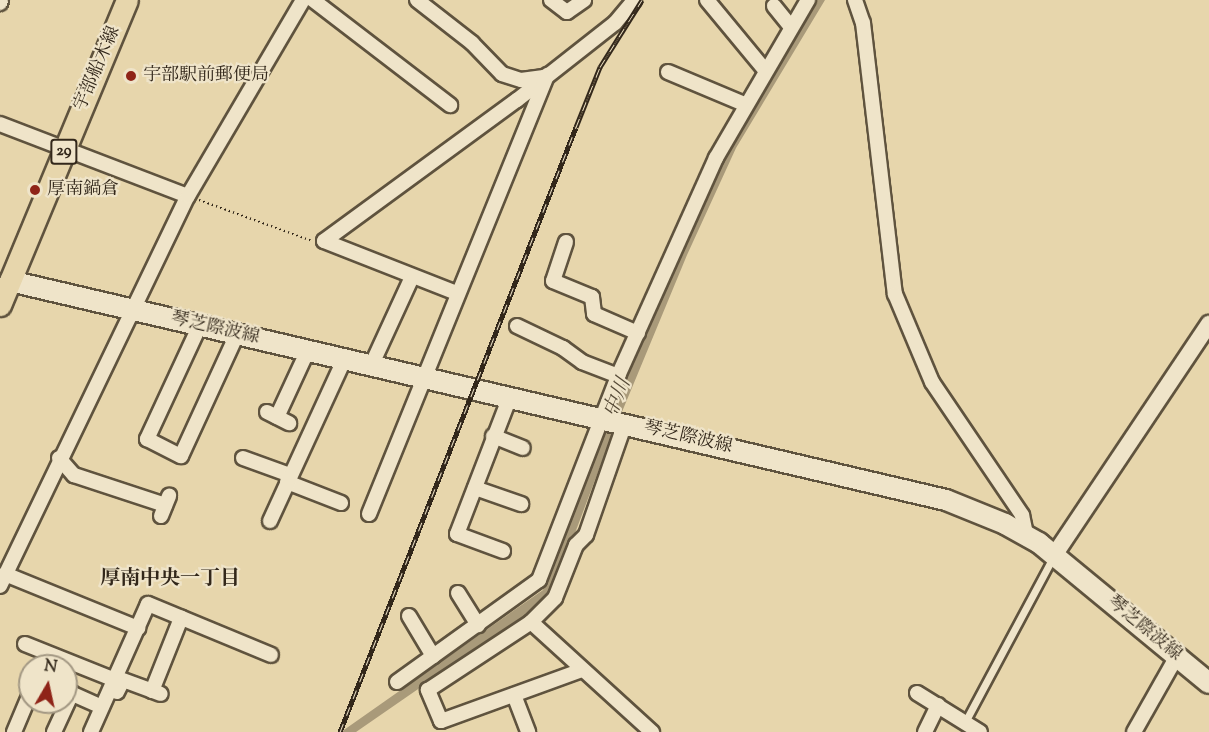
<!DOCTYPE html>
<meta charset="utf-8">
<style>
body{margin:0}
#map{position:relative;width:1209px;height:732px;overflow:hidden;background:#e7d6ac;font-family:"Sorts Mill Goudy","Noto Serif JP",serif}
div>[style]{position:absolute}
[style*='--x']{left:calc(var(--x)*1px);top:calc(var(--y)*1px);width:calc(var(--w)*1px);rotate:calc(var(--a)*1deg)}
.water>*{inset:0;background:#a99a7a}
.path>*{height:2px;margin-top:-1px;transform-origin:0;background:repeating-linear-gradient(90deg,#32271a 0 1.5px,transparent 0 4.5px)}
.roads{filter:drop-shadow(2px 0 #5f533e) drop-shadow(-2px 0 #5f533e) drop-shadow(0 2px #5f533e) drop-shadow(0 -2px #5f533e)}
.service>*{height:7px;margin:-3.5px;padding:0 3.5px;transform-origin:3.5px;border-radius:3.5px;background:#efe4c9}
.minor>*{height:14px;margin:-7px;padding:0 7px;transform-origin:7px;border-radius:7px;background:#efe4c9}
.tertiary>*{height:16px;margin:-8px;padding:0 8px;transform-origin:8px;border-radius:8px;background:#efe4c9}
.secondary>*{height:20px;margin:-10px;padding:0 10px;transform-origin:10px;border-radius:10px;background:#efe4c9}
.primary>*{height:21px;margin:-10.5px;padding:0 10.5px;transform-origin:10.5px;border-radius:10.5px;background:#e7d6ac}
.rail>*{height:5px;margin-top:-2.5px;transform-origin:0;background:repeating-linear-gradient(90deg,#efe4c9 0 9px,#32271a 0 18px);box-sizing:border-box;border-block:2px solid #32271a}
.dots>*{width:16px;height:16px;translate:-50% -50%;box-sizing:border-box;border:3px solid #efe4c9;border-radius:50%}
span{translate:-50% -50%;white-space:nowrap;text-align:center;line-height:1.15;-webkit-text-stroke:4.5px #efe4c9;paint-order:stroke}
.shield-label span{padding:2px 4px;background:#efe4c9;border:2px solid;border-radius:4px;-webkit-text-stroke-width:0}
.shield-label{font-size:16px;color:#32271a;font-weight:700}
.street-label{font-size:18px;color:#32271a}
.poi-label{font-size:18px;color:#32271a}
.left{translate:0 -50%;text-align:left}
.water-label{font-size:20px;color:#564a37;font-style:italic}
.neighbourhood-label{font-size:20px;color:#32271a;font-weight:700}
.north{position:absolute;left:18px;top:654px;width:60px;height:60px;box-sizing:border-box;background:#efe4c9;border:2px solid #a39883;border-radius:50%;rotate:9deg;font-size:16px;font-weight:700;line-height:24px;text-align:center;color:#32271a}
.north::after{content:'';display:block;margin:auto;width:21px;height:27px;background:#8f2418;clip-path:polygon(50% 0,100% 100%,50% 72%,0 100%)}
</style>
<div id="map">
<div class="water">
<div style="clip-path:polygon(817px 0,825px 0,736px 148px,687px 255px,607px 448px,551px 597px,356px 732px,341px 732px,543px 590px,614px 402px,708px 185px)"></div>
</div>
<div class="path">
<div style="--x:199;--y:200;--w:120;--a:19.9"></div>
</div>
<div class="roads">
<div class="service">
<div style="--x:965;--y:722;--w:187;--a:-61.9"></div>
</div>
<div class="minor">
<div style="--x:313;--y:0;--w:173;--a:37.5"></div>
<div style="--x:417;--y:0;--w:70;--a:38"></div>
<div style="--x:472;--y:43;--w:43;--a:45.9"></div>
<div style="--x:502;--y:74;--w:20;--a:18"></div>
<div style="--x:521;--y:80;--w:21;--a:-8"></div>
<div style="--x:551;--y:0;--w:20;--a:37"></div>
<div style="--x:567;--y:12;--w:21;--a:-35"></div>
<div style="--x:707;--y:0;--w:91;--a:50.4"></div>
<div style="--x:855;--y:0;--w:24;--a:71"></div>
<div style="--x:863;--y:23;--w:273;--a:83.3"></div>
<div style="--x:895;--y:294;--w:95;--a:67.2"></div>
<div style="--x:932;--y:382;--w:161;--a:55.9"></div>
<div style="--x:1022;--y:515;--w:19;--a:78"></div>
<div style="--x:0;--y:3;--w:3;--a:-72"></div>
<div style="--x:774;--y:6;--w:27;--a:51"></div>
<div style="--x:668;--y:72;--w:82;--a:22.8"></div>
<div style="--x:0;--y:124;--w:201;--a:21"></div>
<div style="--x:324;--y:241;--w:239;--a:-36.2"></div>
<div style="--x:517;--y:100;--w:125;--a:-38.2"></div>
<div style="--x:615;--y:23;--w:30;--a:-50"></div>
<div style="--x:324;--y:241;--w:143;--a:21.4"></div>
<div style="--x:566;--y:242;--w:41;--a:108.4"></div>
<div style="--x:553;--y:281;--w:42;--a:22.3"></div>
<div style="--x:592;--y:297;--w:17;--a:83"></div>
<div style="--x:594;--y:314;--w:48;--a:23.4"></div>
<div style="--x:200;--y:325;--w:126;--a:114.9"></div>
<div style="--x:147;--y:439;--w:38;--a:27"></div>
<div style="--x:181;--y:456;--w:134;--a:-65.3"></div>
<div style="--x:517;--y:326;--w:51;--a:25.6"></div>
<div style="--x:563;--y:348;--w:24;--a:36"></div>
<div style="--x:582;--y:362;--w:39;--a:21"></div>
<div style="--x:372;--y:364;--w:96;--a:-65.3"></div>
<div style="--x:267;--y:412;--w:25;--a:27"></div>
<div style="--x:277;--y:417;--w:74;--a:-65.2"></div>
<div style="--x:493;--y:436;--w:32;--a:22"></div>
<div style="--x:59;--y:458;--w:23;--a:49"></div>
<div style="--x:74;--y:475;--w:96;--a:18.2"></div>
<div style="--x:243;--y:458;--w:50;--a:19.9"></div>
<div style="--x:287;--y:482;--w:58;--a:21.3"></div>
<div style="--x:475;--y:488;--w:49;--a:19.2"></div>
<div style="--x:369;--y:514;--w:474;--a:-67.9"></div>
<div style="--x:161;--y:516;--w:22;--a:-68"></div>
<div style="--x:270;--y:521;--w:179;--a:-65.3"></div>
<div style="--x:503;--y:551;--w:49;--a:-159.7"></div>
<div style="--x:457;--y:534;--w:147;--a:-68.9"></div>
<div style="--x:5;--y:574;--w:144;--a:22.1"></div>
<div style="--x:0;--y:586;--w:433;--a:-64.3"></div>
<div style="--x:188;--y:196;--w:227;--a:-59.6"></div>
<div style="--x:458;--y:593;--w:38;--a:58"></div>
<div style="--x:409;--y:616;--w:47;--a:59"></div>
<div style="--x:531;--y:622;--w:164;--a:42.3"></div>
<div style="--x:25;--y:644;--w:97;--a:21.8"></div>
<div style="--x:582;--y:670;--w:150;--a:160.1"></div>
<div style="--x:441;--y:721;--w:34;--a:-113"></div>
<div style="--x:428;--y:690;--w:123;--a:-33.4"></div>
<div style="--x:531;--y:622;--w:34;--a:-45"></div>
<div style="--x:555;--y:598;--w:57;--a:-68.4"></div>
<div style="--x:576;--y:545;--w:14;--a:-45"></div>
<div style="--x:586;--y:535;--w:119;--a:-70.8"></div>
<div style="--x:397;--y:682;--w:175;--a:-35.7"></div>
<div style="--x:539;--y:580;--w:219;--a:-68.8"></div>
<div style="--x:618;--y:376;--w:239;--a:-65.8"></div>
<div style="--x:716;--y:158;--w:183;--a:-59.8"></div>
<div style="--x:66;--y:691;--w:39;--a:24"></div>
<div style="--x:152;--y:691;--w:79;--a:-68.3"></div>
<div style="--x:117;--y:692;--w:13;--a:-63"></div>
<div style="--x:123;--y:680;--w:40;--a:20.2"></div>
<div style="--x:917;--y:693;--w:74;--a:31.8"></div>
<div style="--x:514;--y:695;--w:40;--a:69"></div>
<div style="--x:14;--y:732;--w:41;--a:-67.2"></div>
<div style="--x:54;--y:732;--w:43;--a:-65.2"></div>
<div style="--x:91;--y:732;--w:140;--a:-66"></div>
<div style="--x:148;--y:604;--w:133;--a:22.5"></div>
<div style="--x:925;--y:732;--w:30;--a:-64"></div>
<div style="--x:1134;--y:732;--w:87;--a:-60.5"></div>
</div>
<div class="tertiary">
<div style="--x:1055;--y:554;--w:277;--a:-56.2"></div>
</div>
<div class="secondary">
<div style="--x:10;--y:281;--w:961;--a:13.17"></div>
<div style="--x:946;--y:500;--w:64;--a:22.1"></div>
<div style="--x:1005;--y:524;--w:39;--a:29"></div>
<div style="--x:1039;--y:543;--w:220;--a:39.5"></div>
</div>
<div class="primary">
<div style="--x:0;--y:305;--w:330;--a:-67.4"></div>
</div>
</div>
<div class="rail">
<div style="--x:340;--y:732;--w:649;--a:-68.69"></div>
<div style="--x:576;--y:127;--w:65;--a:-68.2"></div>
<div style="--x:600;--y:67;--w:79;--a:-57.9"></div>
</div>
<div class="dots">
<div style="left:131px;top:76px;background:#8f2418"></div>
<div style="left:35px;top:190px;background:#8f2418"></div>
</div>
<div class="shield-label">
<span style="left:64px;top:152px">29</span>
</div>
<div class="street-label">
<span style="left:98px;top:69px;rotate:-67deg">宇部船木線</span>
<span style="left:215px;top:329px;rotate:13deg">琴芝際波線</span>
<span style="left:688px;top:438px;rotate:13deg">琴芝際波線</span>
<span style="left:1144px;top:629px;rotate:40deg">琴芝際波線</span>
</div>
<div class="poi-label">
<span class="left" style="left:143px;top:76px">宇部駅前郵便局</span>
<span class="left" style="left:47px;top:190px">厚南鍋倉</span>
</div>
<div class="water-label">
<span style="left:618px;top:398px;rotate:-68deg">中川</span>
</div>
<div class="neighbourhood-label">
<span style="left:170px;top:579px">厚南中央一丁目</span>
</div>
<div class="north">N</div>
</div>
